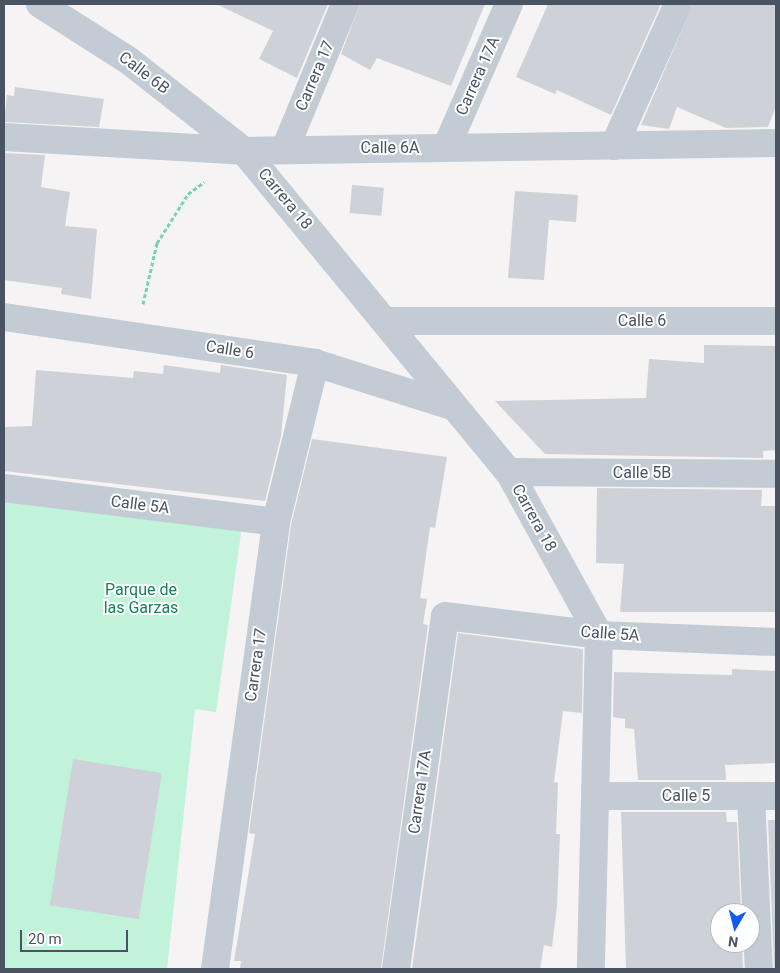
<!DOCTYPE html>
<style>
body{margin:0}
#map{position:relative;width:780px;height:973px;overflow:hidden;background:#f5f3f3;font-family:Roboto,sans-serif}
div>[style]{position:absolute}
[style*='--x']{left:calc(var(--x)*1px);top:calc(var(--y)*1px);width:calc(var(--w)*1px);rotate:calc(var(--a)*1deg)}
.green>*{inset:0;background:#c1f2da}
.building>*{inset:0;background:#cfd1d8;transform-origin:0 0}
.path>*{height:3px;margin-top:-1.5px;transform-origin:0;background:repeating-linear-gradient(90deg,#77d3b0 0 4px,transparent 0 6.5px)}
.street>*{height:28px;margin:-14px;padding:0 14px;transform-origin:14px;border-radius:14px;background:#c3cbd4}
span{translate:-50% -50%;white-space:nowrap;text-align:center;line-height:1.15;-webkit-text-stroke:4px #fff;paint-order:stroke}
.street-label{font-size:16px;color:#495362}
.park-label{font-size:16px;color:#138358}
.frame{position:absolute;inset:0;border:5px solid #495362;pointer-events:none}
.north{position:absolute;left:710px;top:903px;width:50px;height:50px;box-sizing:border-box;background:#fff;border:1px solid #b6bac0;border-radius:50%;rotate:188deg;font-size:14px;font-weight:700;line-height:20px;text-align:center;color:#495362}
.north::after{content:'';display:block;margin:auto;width:18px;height:22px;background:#135aef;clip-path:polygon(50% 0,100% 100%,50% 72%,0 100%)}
.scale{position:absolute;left:20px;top:930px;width:108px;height:22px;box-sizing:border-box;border:2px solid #495362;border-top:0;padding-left:6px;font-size:15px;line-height:18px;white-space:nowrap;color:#495362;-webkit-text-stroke:4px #fff;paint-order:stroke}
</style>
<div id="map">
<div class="green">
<div style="clip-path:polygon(4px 493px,234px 521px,241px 533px,216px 712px,195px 709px,167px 969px,4px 969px)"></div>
</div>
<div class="building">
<div style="clip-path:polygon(216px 4px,328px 4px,297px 78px,259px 59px,273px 31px)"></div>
<div style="clip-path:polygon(360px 4px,485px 4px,451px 86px,377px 58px,370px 70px,341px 54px)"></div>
<div style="clip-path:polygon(548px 4px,661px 4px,611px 115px,557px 90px,555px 94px,516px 77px)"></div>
<div style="clip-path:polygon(693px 4px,776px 4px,776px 106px,768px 127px,726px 128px,677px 107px,669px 129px,641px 125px)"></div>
<div style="clip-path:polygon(15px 87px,104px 99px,99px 127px,4px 122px,7px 95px,14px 96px)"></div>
<div style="clip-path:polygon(4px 153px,45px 155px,41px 187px,70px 192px,65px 226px,97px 229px,91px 299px,61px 294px,62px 288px,4px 280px)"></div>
<div style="left:352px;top:185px;width:32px;height:28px;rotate:5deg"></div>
<div style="clip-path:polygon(515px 191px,578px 195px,576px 222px,549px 220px,544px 280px,508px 278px)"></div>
<div style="clip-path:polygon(704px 345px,776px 346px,776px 450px,763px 451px,763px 458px,545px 454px,495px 401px,646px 398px,649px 359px,704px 363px)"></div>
<div style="clip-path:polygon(164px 365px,220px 373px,221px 365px,287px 375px,281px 436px,265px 501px,4px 471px,4px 427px,32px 426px,36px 370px,133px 378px,134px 371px,163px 374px)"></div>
<div style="clip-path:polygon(312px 439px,447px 457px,435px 528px,430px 527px,420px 598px,427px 599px,423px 624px,428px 625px,381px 969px,240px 969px,241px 961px,234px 961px,255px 834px,249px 833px,291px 525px)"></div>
<div style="clip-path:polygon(597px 488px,762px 490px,761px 506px,776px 506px,776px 612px,620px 612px,624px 564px,596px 563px)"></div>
<div style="clip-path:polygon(458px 633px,583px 649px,582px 713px,563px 711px,554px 782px,558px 783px,556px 834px,560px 834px,557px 906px,552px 947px,544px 945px,540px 969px,412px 969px)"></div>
<div style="clip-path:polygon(732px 669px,776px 671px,776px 763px,725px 765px,726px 780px,638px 780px,634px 729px,625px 728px,625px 719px,613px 717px,614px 672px,732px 675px)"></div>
<div style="left:73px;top:759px;width:90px;height:148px;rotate:9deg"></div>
<div style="clip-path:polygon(621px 812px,726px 812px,727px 822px,737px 822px,741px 913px,720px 913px,720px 943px,742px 943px,743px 969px,626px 969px)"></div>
<div style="clip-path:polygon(768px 820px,776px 820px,776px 969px,774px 969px)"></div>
</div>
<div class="path">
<div style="--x:143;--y:304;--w:63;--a:-77.1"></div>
<div style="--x:157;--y:243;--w:58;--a:-57.7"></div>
<div style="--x:188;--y:194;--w:20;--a:-37"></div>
</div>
<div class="street">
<div style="--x:40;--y:4;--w:104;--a:32.5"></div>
<div style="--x:128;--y:60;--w:147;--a:38.1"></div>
<div style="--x:244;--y:151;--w:416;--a:50.5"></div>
<div style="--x:509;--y:472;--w:186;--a:61.1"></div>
<div style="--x:599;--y:635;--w:334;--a:91.4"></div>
<div style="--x:4;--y:137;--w:240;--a:3.3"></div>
<div style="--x:244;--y:151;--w:532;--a:-0.86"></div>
<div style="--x:614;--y:146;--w:156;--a:-65.7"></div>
<div style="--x:446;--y:148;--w:157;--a:-66.4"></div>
<div style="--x:285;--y:149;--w:157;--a:-67.5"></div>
<div style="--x:4;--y:317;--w:314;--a:8.4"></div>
<div style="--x:315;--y:363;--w:143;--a:17.5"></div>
<div style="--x:387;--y:321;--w:389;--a:0"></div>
<div style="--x:509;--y:472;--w:267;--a:0.4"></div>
<div style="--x:4;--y:488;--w:274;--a:7.1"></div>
<div style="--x:596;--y:796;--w:180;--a:0"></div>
<div style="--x:751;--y:796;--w:173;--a:87.4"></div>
<div style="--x:215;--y:969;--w:451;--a:-82.2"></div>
<div style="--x:276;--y:522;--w:164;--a:-76.2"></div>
<div style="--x:396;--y:969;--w:356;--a:-82.1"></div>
<div style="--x:445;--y:616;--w:155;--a:7"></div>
<div style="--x:599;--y:635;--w:177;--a:2.3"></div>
</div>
<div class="street-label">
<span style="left:144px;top:73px;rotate:37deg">Calle 6B</span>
<span style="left:315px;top:76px;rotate:-67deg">Carrera 17</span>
<span style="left:478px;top:76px;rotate:-66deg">Carrera 17A</span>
<span style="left:390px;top:148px">Calle 6A</span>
<span style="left:285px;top:199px;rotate:50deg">Carrera 18</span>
<span style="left:642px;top:321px">Calle 6</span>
<span style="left:230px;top:350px;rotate:9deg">Calle 6</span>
<span style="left:642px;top:473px">Calle 5B</span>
<span style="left:140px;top:505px;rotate:7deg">Calle 5A</span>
<span style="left:534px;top:518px;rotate:61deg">Carrera 18</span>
<span style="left:610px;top:634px;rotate:4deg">Calle 5A</span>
<span style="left:256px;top:665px;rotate:-82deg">Carrera 17</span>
<span style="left:420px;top:792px;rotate:-82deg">Carrera 17A</span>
<span style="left:686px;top:796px">Calle 5</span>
</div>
<div class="park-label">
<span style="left:141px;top:599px">Parque de<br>las Garzas</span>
</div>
<div class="frame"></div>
<div class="north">N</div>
<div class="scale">20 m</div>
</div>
